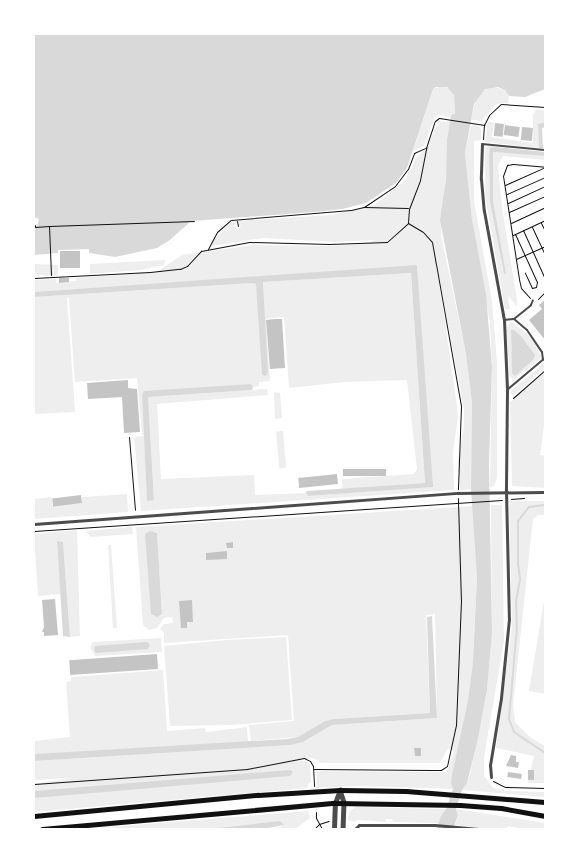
<!DOCTYPE html>
<style>
body{margin:0}
#map{position:relative;width:579px;height:863px;overflow:hidden;background:#fff;font-family:"DM Sans",sans-serif}
div>[style]{position:absolute}
[style*='--x']{left:calc(var(--x)*1px);top:calc(var(--y)*1px);width:calc(var(--w)*1px);rotate:calc(var(--a)*1deg)}
.green>*{inset:0;background:#eee;transform-origin:0 0}
.water>*{inset:0;background:#d9d9d9}
.stream>*{height:2px;margin:-1px;padding:0 1px;transform-origin:1px;border-radius:1px;background:#d9d9d9}
.building>*{inset:0;background:#c4c4c4;transform-origin:0 0}
.path>*{height:1px;margin:-0.5px;padding:0 0.5px;transform-origin:0.5px;border-radius:0.5px;background:#111}
.service>*{height:2px;margin:-1px;padding:0 1px;transform-origin:1px;border-radius:1px;background:#4c4c4c}
.minor>*{height:3px;margin:-1.5px;padding:0 1.5px;transform-origin:1.5px;border-radius:1.5px;background:#4c4c4c}
.tertiary>*{height:4.5px;margin:-2.25px;padding:0 2.25px;transform-origin:2.25px;border-radius:2.25px;background:#4c4c4c}
.secondary>*{height:5px;margin:-2.5px;padding:0 2.5px;transform-origin:2.5px;border-radius:2.5px;background:#111}
span{translate:-50% -50%;white-space:nowrap;text-align:center;line-height:1.15;-webkit-text-stroke:4px #fff;paint-order:stroke}
.frame{position:absolute;inset:0;border:35px solid #fff;pointer-events:none}
</style>
<div id="map">
<div class="green">
<div style="clip-path:polygon(442px 86px,450px 89px,454px 95px,455px 113px,451px 117px,440px 115px,435px 117px,424px 146px,413px 151px,433px 89px)"></div>
<div style="clip-path:polygon(491px 86px,505px 90px,509px 96px,508px 103px,496px 104px,482px 121px,471px 120px,476px 99px,485px 89px)"></div>
<div style="clip-path:polygon(537px 109px,545px 110px,545px 122px,538px 124px,539px 148px,485px 142px,488px 121px,494px 123px,492px 137px,533px 143px,533px 114px)"></div>
<div style="clip-path:polygon(438px 121px,450px 122px,447px 139px,447px 162px,441px 235px,466px 354px,472px 402px,471px 489px,460px 490px,458px 462px,464px 425px,464px 410px,436px 260px,457px 406px,458px 417px,453px 452px,454px 490px,141px 511px,134px 437px,144px 436px,147px 500px,154px 500px,148px 397px,267px 389px,268px 395px,157px 404px,161px 479px,254px 475px,255px 495px,306px 493px,308px 496px,432px 487px,417px 266px,34px 292px,34px 280px,56px 279px,56px 283px,76px 281px,76px 278px,157px 272px,182px 255px,254px 245px,332px 246px,364px 244px,375px 240px,334px 242px,263px 238px,212px 246px,213px 241px,230px 222px,237px 221px,237px 225px,234px 226px,238px 230px,241px 225px,239px 225px,238px 221px,331px 215px,374px 205px,405px 181px,417px 157px,428px 147px)"></div>
<div style="clip-path:polygon(471px 125px,479px 126px,481px 130px,481px 140px,474px 141px,474px 201px,492px 301px,497px 362px,497px 478px,494px 486px,490px 487px,492px 367px,490px 324px,472px 219px,465px 153px)"></div>
<div style="clip-path:polygon(490px 145px,495px 147px,491px 148px,489px 156px,490px 202px,505px 274px,493px 201px,493px 152px,545px 156px,545px 160px,503px 156px,498px 166px,502px 207px,517px 300px,517px 307px,509px 296px,508px 301px,510px 309px,505px 309px,485px 195px,485px 148px)"></div>
<div style="clip-path:polygon(165px 260px,164px 265px,141px 270px,90px 274px,90px 264px)"></div>
<div style="left:34px;top:264px;width:24px;height:11px;rotate:2deg"></div>
<div style="clip-path:polygon(411px 273px,425px 483px,342px 489px,342px 479px,414px 474px,417px 469px,407px 380px,345px 382px,289px 388px,284px 317px,266px 319px,270px 381px,259px 382px,259px 386px,253px 387px,251px 384px,142px 395px,144px 435px,142px 435px,137px 378px,75px 382px,69px 298px,67px 298px,75px 412px,34px 414px,34px 297px,253px 283px,256px 284px,267px 374px,263px 282px)"></div>
<div style="clip-path:polygon(evenodd,511px 322px,524px 331px,533px 340px,541px 356px,539px 360px,513px 380px,509px 376px,507px 327px,511px 322px,511px 330px,514px 330px,528px 345px,511px 352px,511px 330px)"></div>
<div style="clip-path:polygon(545px 362px,545px 368px,513px 396px,510px 392px)"></div>
<div style="clip-path:polygon(545px 372px,545px 419px,540px 455px,545px 456px,545px 488px,512px 486px,510px 402px)"></div>
<div style="clip-path:polygon(274px 392px,280px 393px,282px 418px,275px 419px)"></div>
<div style="left:283px;top:431px;width:37px;height:7px;rotate:85deg"></div>
<div style="clip-path:polygon(127px 494px,128px 512px,34px 519px,34px 499px,52px 497px,52px 505px,82px 503px,82px 497px)"></div>
<div style="clip-path:polygon(512px 501px,545px 501px,545px 515px,538px 515px,533px 519px,513px 706px,515px 722px,531px 738px,545px 746px,545px 783px,528px 783px,534px 756px,496px 748px,512px 626px,509px 506px)"></div>
<div style="clip-path:polygon(491px 505px,502px 505px,504px 641px,484px 757px,484px 776px,493px 788px,506px 791px,545px 792px,545px 797px,462px 790px,467px 783px,470px 775px,487px 690px,492px 633px)"></div>
<div style="clip-path:polygon(evenodd,474px 506px,477px 577px,473px 662px,468px 700px,451px 783px,454px 789px,363px 786px,316px 788px,317px 772px,320px 771px,444px 772px,448px 769px,454px 751px,448px 748px,440px 763px,321px 763px,313px 758px,299px 760px,307px 762px,310px 765px,311px 782px,308px 784px,308px 788px,34px 812px,34px 784px,72px 778px,34px 780px,34px 761px,291px 745px,303px 742px,332px 725px,437px 718px,435px 614px,426px 615px,430px 713px,334px 719px,325px 721px,298px 737px,251px 741px,249px 725px,294px 721px,288px 635px,164px 643px,164px 633px,160px 629px,164px 624px,173px 623px,172px 617px,164px 618px,157px 628px,149px 630px,143px 625px,136px 527px,474px 506px,150px 531px,157px 533px,162px 613px,150px 531px)"></div>
<div style="clip-path:polygon(132px 527px,133px 534px,91px 537px,86px 531px)"></div>
<div style="clip-path:polygon(77px 530px,80px 636px,70px 637px,63px 542px,57px 542px,61px 594px,38px 596px,34px 534px)"></div>
<div style="clip-path:polygon(108px 545px,111px 545px,117px 628px,113px 628px)"></div>
<div style="clip-path:polygon(545px 595px,545px 694px,529px 691px)"></div>
<div style="clip-path:polygon(286px 637px,292px 720px,231px 725px,170px 726px,164px 646px,227px 640px)"></div>
<div style="clip-path:polygon(161px 638px,162px 652px,95px 656px,90px 647px,93px 642px)"></div>
<div style="clip-path:polygon(163px 670px,167px 731px,205px 728px,206px 732px,247px 727px,248px 742px,34px 754px,34px 741px,70px 737px,66px 682px,71px 681px,71px 677px)"></div>
<div style="clip-path:polygon(356px 807px,446px 809px,438px 823px,393px 822px,392px 819px,386px 819px,386px 822px,358px 820px,354px 822px,347px 820px,350px 811px)"></div>
<div style="clip-path:polygon(456px 809px,545px 823px,545px 829px,523px 829px,508px 826px,507px 829px,490px 829px,455px 825px,458px 815px)"></div>
<div style="clip-path:polygon(308px 811px,310px 818px,295px 829px,262px 829px,282px 827px,280px 821px,207px 829px,84px 829px)"></div>
</div>
<div class="water">
<div style="clip-path:polygon(34px 34px,545px 34px,545px 89px,525px 97px,509px 96px,505px 90px,498px 87px,485px 89px,474px 104px,465px 153px,472px 219px,486px 294px,492px 367px,489px 463px,492px 633px,487px 690px,477px 743px,467px 783px,462px 790px,456px 809px,458px 815px,453px 829px,436px 829px,441px 816px,446px 809px,453px 789px,451px 783px,452px 775px,468px 700px,473px 662px,477px 577px,471px 489px,472px 402px,466px 354px,440px 220px,446px 179px,447px 139px,451px 116px,455px 113px,454px 95px,447px 87px,436px 87px,433px 89px,407px 168px,396px 183px,366px 203px,342px 209px,314px 212px,191px 221px,170px 240px,157px 248px,115px 257px,89px 253px,89px 249px,58px 250px,58px 253px,34px 255px,34px 226px,37px 226px,39px 219px,34px 217px)"></div>
<div style="clip-path:polygon(545px 122px,545px 127px,542px 128px,543px 148px,539px 148px,538px 124px)"></div>
<div style="clip-path:polygon(495px 147px,545px 152px,545px 156px,493px 152px,493px 201px,506px 274px,504px 273px,490px 202px,489px 156px,490px 148px)"></div>
<div style="clip-path:polygon(417px 265px,433px 487px,308px 496px,306px 493px,307px 491px,425px 483px,411px 273px,263px 282px,268px 374px,265px 376px,262px 374px,256px 284px,253px 283px,34px 297px,34px 292px)"></div>
<div style="clip-path:polygon(511px 330px,514px 330px,521px 336px,535px 355px,533px 360px,515px 376px,512px 373px)"></div>
<div style="clip-path:polygon(251px 384px,253px 387px,252px 390px,148px 397px,154px 500px,147px 501px,142px 395px,144px 391px)"></div>
<div style="clip-path:polygon(150px 531px,157px 533px,162px 614px,157px 617px,151px 614px,145px 534px)"></div>
<div style="clip-path:polygon(57px 541px,63px 542px,70px 637px,63px 636px)"></div>
<div style="clip-path:polygon(432px 616px,437px 718px,332px 725px,303px 742px,291px 745px,34px 761px,34px 754px,287px 739px,298px 737px,325px 721px,334px 719px,430px 713px,427px 617px)"></div>
<div style="clip-path:polygon(147px 642px,150px 645px,148px 649px,96px 653px,94px 650px,95px 646px)"></div>
<div style="clip-path:polygon(290px 770px,293px 772px,290px 776px,34px 798px,34px 791px)"></div>
<div style="clip-path:polygon(280px 821px,284px 825px,262px 829px,207px 829px)"></div>
</div>
<div class="stream">
<div style="--x:545;--y:505;--w:16;--a:173"></div>
<div style="--x:529;--y:507;--w:18;--a:128"></div>
<div style="--x:518;--y:521;--w:43;--a:90"></div>
<div style="--x:518;--y:564;--w:15;--a:82"></div>
<div style="--x:520;--y:579;--w:23;--a:100"></div>
<div style="--x:516;--y:602;--w:25;--a:88"></div>
<div style="--x:517;--y:627;--w:92;--a:95"></div>
<div style="--x:509;--y:719;--w:14;--a:69"></div>
<div style="--x:514;--y:732;--w:37;--a:34"></div>
</div>
<div class="building">
<div style="left:495px;top:123px;width:9px;height:13px;rotate:6deg"></div>
<div style="left:505px;top:125px;width:15px;height:10px;rotate:8deg"></div>
<div style="left:522px;top:127px;width:11px;height:13px;rotate:5deg"></div>
<div style="left:80px;top:251px;width:17px;height:20px;rotate:90deg"></div>
<div style="clip-path:polygon(59px 278px,69px 278px,69px 282px,59px 283px)"></div>
<div style="clip-path:polygon(545px 300px,545px 340px,529px 320px,542px 309px,539px 305px)"></div>
<div style="clip-path:polygon(275px 319px,282px 319px,285px 368px,270px 369px,266px 320px)"></div>
<div style="clip-path:polygon(128px 380px,128px 388px,137px 389px,140px 432px,124px 433px,122px 397px,88px 399px,87px 383px)"></div>
<div style="left:386px;top:469px;width:7px;height:43px;rotate:90deg"></div>
<div style="left:337px;top:474px;width:10px;height:39px;rotate:84deg"></div>
<div style="left:81px;top:495px;width:8px;height:29px;rotate:83deg"></div>
<div style="clip-path:polygon(233px 542px,233px 548px,227px 548px,226px 543px)"></div>
<div style="clip-path:polygon(227px 551px,227px 559px,206px 560px,206px 553px)"></div>
<div style="clip-path:polygon(55px 599px,58px 635px,44px 636px,44px 632px,42px 632px,44px 627px,42px 600px)"></div>
<div style="clip-path:polygon(192px 600px,193px 622px,187px 622px,187px 628px,181px 628px,179px 601px)"></div>
<div style="left:157px;top:654px;width:15px;height:88px;rotate:86deg"></div>
<div style="clip-path:polygon(414px 748px,421px 748px,421px 756px,415px 756px)"></div>
<div style="clip-path:polygon(511px 755px,516px 756px,516px 762px,519px 762px,518px 768px,506px 766px)"></div>
<div style="left:528px;top:770px;width:6px;height:10px"></div>
<div style="left:508px;top:772px;width:14px;height:5px;rotate:8deg"></div>
</div>
<div class="path">
<div style="--x:483;--y:139;--w:14;--a:-86"></div>
<div style="--x:484;--y:125;--w:11;--a:-63"></div>
<div style="--x:489;--y:115;--w:16;--a:-43"></div>
<div style="--x:501;--y:104;--w:44;--a:3.9"></div>
<div style="--x:505;--y:185;--w:42;--a:-24.1"></div>
<div style="--x:507;--y:194;--w:42;--a:-24.1"></div>
<div style="--x:508;--y:203;--w:41;--a:-24.7"></div>
<div style="--x:364;--y:207;--w:37;--a:-34"></div>
<div style="--x:395;--y:186;--w:21;--a:-53"></div>
<div style="--x:408;--y:169;--w:17;--a:-69"></div>
<div style="--x:414;--y:153;--w:12;--a:-24"></div>
<div style="--x:509;--y:212;--w:39;--a:-24"></div>
<div style="--x:237;--y:221;--w:5;--a:79"></div>
<div style="--x:408;--y:223;--w:17;--a:31"></div>
<div style="--x:423;--y:232;--w:13;--a:48"></div>
<div style="--x:432;--y:242;--w:22;--a:80"></div>
<div style="--x:436;--y:264;--w:144;--a:80"></div>
<div style="--x:461;--y:406;--w:83;--a:92.1"></div>
<div style="--x:511;--y:223;--w:38;--a:-25"></div>
<div style="--x:541;--y:223;--w:9;--a:63"></div>
<div style="--x:35;--y:225;--w:2;--a:90"></div>
<div style="--x:35;--y:227;--w:14;--a:-4"></div>
<div style="--x:532;--y:227;--w:31;--a:65"></div>
<div style="--x:523;--y:230;--w:54;--a:65.8"></div>
<div style="--x:515;--y:234;--w:53;--a:65.4"></div>
<div style="--x:537;--y:282;--w:5;--a:101"></div>
<div style="--x:536;--y:287;--w:4;--a:166"></div>
<div style="--x:532;--y:288;--w:17;--a:-115"></div>
<div style="--x:513;--y:235;--w:35;--a:-25"></div>
<div style="--x:208;--y:249;--w:19;--a:-62"></div>
<div style="--x:217;--y:232;--w:18;--a:-41"></div>
<div style="--x:231;--y:220;--w:120;--a:-4.8"></div>
<div style="--x:351;--y:210;--w:13;--a:-13"></div>
<div style="--x:364;--y:207;--w:44;--a:1.3"></div>
<div style="--x:516;--y:259;--w:32;--a:-24"></div>
<div style="--x:51;--y:275;--w:49;--a:-92.3"></div>
<div style="--x:49;--y:226;--w:145;--a:-2"></div>
<div style="--x:34;--y:278;--w:116;--a:-3"></div>
<div style="--x:150;--y:272;--w:30;--a:-6"></div>
<div style="--x:180;--y:269;--w:8;--a:-23"></div>
<div style="--x:187;--y:266;--w:21;--a:-47"></div>
<div style="--x:201;--y:251;--w:49;--a:-10.6"></div>
<div style="--x:249;--y:242;--w:80;--a:1.4"></div>
<div style="--x:329;--y:244;--w:58;--a:-2"></div>
<div style="--x:387;--y:242;--w:28;--a:-42"></div>
<div style="--x:408;--y:223;--w:14;--a:-86"></div>
<div style="--x:409;--y:209;--w:31;--a:-69"></div>
<div style="--x:420;--y:180;--w:33;--a:-79"></div>
<div style="--x:426;--y:148;--w:28;--a:-72"></div>
<div style="--x:435;--y:121;--w:5;--a:-37"></div>
<div style="--x:439;--y:118;--w:46;--a:8.8"></div>
<div style="--x:530;--y:298;--w:13;--a:-132"></div>
<div style="--x:521;--y:288;--w:9;--a:-103"></div>
<div style="--x:519;--y:279;--w:104;--a:-98.8"></div>
<div style="--x:503;--y:176;--w:12;--a:-70"></div>
<div style="--x:507;--y:165;--w:6;--a:-9"></div>
<div style="--x:513;--y:164;--w:32;--a:5"></div>
<div style="--x:538;--y:299;--w:10;--a:-45"></div>
<div style="--x:513;--y:398;--w:43;--a:-41.2"></div>
<div style="--x:129;--y:437;--w:73;--a:85.3"></div>
<div style="--x:511;--y:499;--w:13;--a:-4"></div>
<div style="--x:34;--y:531;--w:469;--a:-3.8"></div>
<div style="--x:314;--y:769;--w:119;--a:0.5"></div>
<div style="--x:433;--y:770;--w:8;--a:0"></div>
<div style="--x:441;--y:770;--w:7;--a:-34"></div>
<div style="--x:447;--y:766;--w:42;--a:-77.6"></div>
<div style="--x:456;--y:725;--w:123;--a:-87.7"></div>
<div style="--x:461;--y:602;--w:104;--a:-91.7"></div>
<div style="--x:493;--y:781;--w:13;--a:27"></div>
<div style="--x:505;--y:787;--w:40;--a:1.4"></div>
<div style="--x:34;--y:784;--w:214;--a:-4"></div>
<div style="--x:247;--y:769;--w:58;--a:-10.9"></div>
<div style="--x:304;--y:758;--w:7;--a:27"></div>
<div style="--x:310;--y:761;--w:6;--a:59"></div>
<div style="--x:313;--y:766;--w:20;--a:87"></div>
<div style="--x:316;--y:812;--w:6;--a:90"></div>
<div style="--x:316;--y:818;--w:13;--a:61"></div>
<div style="--x:314;--y:829;--w:7;--a:-45"></div>
<div style="--x:319;--y:824;--w:10;--a:-17"></div>
</div>
<div class="service">
<div style="--x:482;--y:144;--w:63;--a:5.4"></div>
<div style="--x:514;--y:319;--w:22;--a:-39"></div>
<div style="--x:531;--y:305;--w:5;--a:-68"></div>
<div style="--x:504;--y:320;--w:10;--a:-6"></div>
<div style="--x:514;--y:319;--w:17;--a:40"></div>
<div style="--x:527;--y:330;--w:27;--a:56"></div>
<div style="--x:542;--y:352;--w:8;--a:83"></div>
<div style="--x:507;--y:390;--w:50;--a:-40.1"></div>
</div>
<div class="minor">
<div style="--x:482;--y:144;--w:35;--a:92"></div>
<div style="--x:481;--y:179;--w:32;--a:85"></div>
<div style="--x:484;--y:211;--w:111;--a:79.6"></div>
<div style="--x:504;--y:320;--w:70;--a:87.5"></div>
<div style="--x:507;--y:390;--w:101;--a:90.6"></div>
<div style="--x:506;--y:491;--w:128;--a:88.7"></div>
<div style="--x:509;--y:619;--w:79;--a:95.8"></div>
<div style="--x:501;--y:698;--w:68;--a:99.3"></div>
<div style="--x:490;--y:765;--w:12;--a:85"></div>
<div style="--x:34;--y:524;--w:425;--a:-4.2"></div>
<div style="--x:458;--y:493;--w:87;--a:-0.7"></div>
<div style="--x:355;--y:829;--w:6;--a:-45"></div>
<div style="--x:359;--y:825;--w:76;--a:0"></div>
<div style="--x:435;--y:825;--w:44;--a:5.2"></div>
</div>
<div class="tertiary">
<div style="--x:340;--y:790;--w:13;--a:72"></div>
<div style="--x:344;--y:802;--w:27;--a:92"></div>
<div style="--x:334;--y:829;--w:26;--a:-88"></div>
<div style="--x:335;--y:803;--w:14;--a:-69"></div>
</div>
<div class="secondary">
<div style="--x:34;--y:816;--w:225;--a:-5.4"></div>
<div style="--x:258;--y:795;--w:82;--a:-3.5"></div>
<div style="--x:340;--y:790;--w:66;--a:0.9"></div>
<div style="--x:406;--y:791;--w:139;--a:4.5"></div>
<div style="--x:42;--y:829;--w:294;--a:-5.1"></div>
<div style="--x:335;--y:803;--w:125;--a:0.9"></div>
<div style="--x:460;--y:805;--w:41;--a:4.2"></div>
<div style="--x:501;--y:808;--w:45;--a:10.3"></div>
</div>
<div class="frame"></div>
</div>
